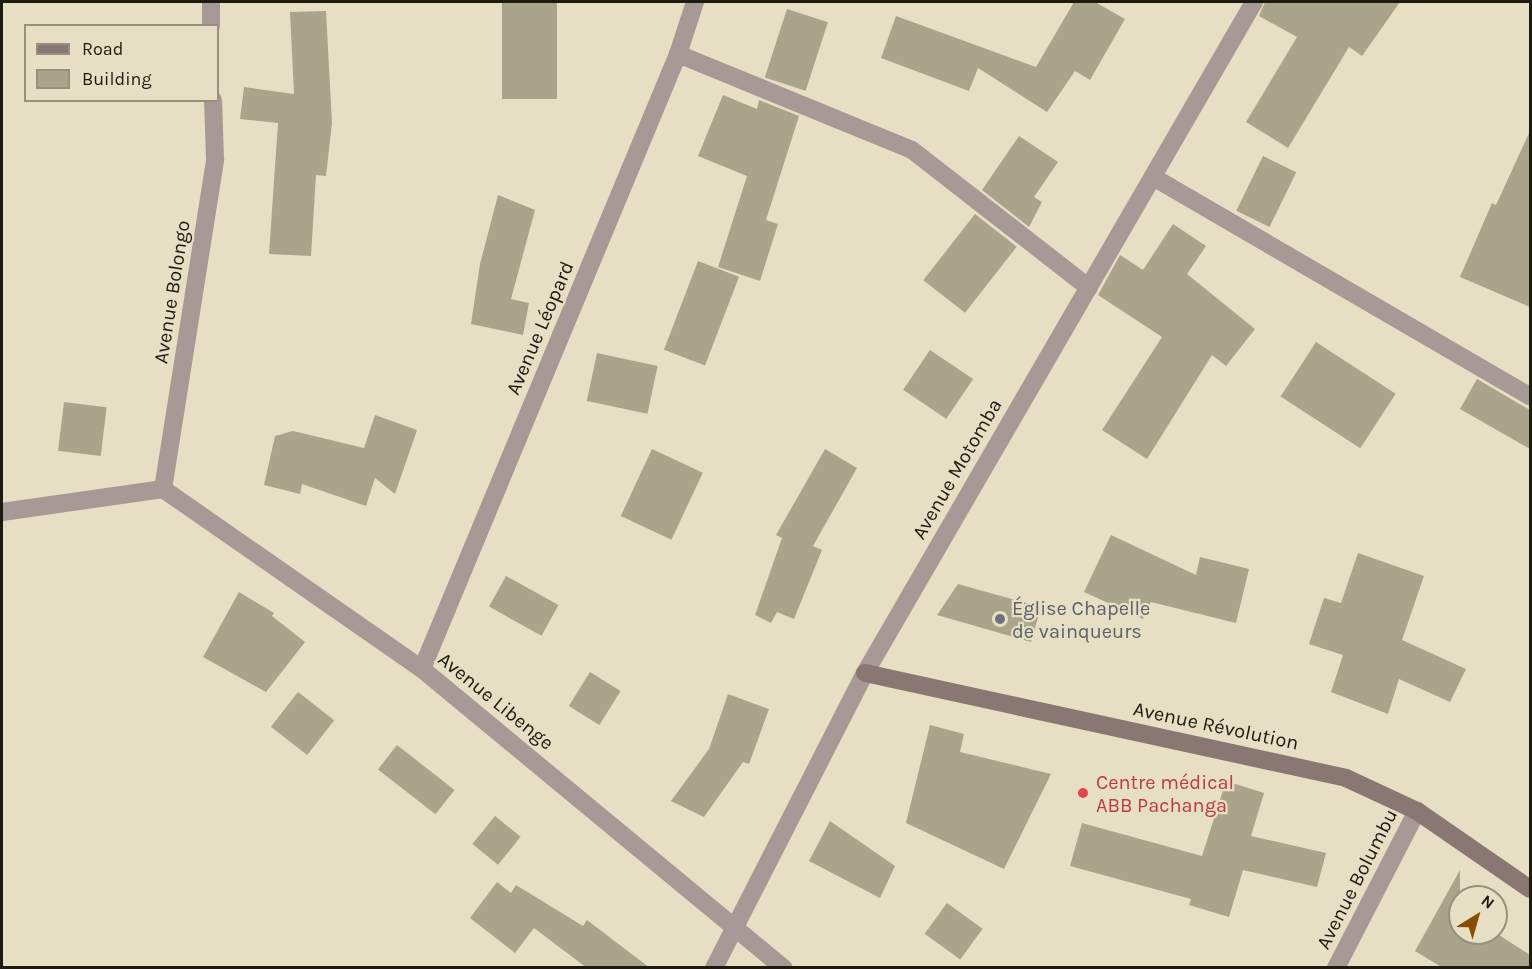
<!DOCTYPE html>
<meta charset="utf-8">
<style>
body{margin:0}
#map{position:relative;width:1532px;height:969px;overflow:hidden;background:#e7dfc4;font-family:Karla,sans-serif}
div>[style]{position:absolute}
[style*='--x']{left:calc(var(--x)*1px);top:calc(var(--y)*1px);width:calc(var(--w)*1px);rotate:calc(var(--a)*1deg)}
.building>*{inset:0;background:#aaa48a;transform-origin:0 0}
.lane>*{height:18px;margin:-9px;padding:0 9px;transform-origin:9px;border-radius:9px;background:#a69996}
.street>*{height:18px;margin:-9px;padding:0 9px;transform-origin:9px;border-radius:9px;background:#a69996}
.secondary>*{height:18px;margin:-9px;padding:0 9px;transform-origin:9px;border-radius:9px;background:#8a7773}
.dots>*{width:16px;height:16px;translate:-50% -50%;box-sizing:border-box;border:3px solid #e7dfc4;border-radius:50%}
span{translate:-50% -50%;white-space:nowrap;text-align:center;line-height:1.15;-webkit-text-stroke:4.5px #e7dfc4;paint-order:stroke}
.street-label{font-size:20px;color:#1d1a10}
.worship-label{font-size:20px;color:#5b616d}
.left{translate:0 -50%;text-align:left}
.health-label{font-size:20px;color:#be3a42}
.frame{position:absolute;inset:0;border:3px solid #1d1a10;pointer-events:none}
.legend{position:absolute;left:24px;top:24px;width:195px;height:78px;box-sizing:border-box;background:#e7dfc4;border:2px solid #96907c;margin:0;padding:8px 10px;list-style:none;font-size:18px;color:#1d1a10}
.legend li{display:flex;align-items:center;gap:12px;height:30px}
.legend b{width:30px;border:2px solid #96907c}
.north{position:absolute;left:1448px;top:885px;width:60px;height:60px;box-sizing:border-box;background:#e7dfc4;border:2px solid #96907c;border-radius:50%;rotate:37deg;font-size:16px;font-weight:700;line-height:24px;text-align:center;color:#1d1a10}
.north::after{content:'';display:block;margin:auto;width:21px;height:27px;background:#874d03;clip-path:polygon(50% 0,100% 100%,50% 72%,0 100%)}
</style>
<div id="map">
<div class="building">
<div style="left:502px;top:2px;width:55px;height:97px"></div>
<div style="clip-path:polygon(1074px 2px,1095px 2px,1125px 19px,1090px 80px,1075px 71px,1047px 112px,978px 68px,969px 91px,881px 58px,896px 16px,1036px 67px)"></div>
<div style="clip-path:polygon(1265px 2px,1400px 2px,1362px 56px,1349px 47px,1288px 148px,1246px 122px,1297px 37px,1259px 16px)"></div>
<div style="left:787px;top:9px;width:43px;height:72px;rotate:18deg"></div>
<div style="clip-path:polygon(326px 11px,332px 123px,326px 176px,316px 175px,311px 256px,269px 254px,278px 123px,240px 119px,244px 87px,294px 94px,290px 12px)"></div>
<div style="clip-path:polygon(723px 95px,757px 109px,759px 100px,799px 116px,766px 220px,778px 224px,760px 281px,718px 267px,747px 176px,698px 156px)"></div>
<div style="clip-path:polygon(1530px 131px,1530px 307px,1460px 277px,1492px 203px,1496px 205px)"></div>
<div style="clip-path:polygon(1019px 136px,1058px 162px,1034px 197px,1042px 202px,1029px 227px,982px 190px)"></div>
<div style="left:1263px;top:156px;width:37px;height:61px;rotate:26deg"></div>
<div style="clip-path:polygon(498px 195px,535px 210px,511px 299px,529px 303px,523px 335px,471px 324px,480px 264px)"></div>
<div style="left:975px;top:214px;width:53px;height:84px;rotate:38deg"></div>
<div style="clip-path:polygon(1173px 224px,1206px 246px,1187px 274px,1255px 329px,1226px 366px,1212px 355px,1147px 459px,1102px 430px,1162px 337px,1098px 295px,1120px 255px,1143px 270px)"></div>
<div style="left:698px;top:261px;width:44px;height:95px;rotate:21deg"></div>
<div style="left:1316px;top:342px;width:95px;height:65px;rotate:33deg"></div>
<div style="left:930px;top:350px;width:52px;height:48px;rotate:34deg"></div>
<div style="left:597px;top:353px;width:62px;height:49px;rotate:12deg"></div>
<div style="clip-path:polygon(1477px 379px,1530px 410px,1530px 449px,1460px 409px)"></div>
<div style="left:64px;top:402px;width:43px;height:49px;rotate:7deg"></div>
<div style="clip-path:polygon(375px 415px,417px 430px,395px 494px,375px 478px,366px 506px,302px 484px,300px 494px,264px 485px,275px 436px,293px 431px,364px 448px)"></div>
<div style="left:652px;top:449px;width:56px;height:74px;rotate:25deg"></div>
<div style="clip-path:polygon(825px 449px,857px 468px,813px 546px,822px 550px,794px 619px,777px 612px,771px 623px,755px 615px,782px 538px,776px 535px)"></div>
<div style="clip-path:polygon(1111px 535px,1196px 575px,1200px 557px,1249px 569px,1236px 623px,1151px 602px,1143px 619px,1084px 592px)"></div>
<div style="clip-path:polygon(1358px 553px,1424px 576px,1402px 640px,1466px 669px,1450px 702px,1399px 679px,1388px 714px,1331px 692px,1343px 655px,1309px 644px,1324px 598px,1341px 603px)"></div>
<div style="left:506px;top:576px;width:60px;height:35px;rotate:29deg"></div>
<div style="clip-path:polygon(958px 584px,1041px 607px,1031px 642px,937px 615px)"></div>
<div style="clip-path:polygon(239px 592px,274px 613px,272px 616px,305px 642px,266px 692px,203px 657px)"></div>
<div style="left:590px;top:672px;width:36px;height:40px;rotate:32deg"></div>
<div style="left:298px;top:692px;width:46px;height:44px;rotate:38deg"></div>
<div style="clip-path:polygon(728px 694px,769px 709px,749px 764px,743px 762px,704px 817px,671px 801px,709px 749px)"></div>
<div style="clip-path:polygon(930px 725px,964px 734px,960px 752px,1051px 774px,1004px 869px,906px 823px)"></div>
<div style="left:397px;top:745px;width:73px;height:31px;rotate:38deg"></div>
<div style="clip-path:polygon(1226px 781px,1264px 793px,1251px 836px,1326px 853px,1317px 887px,1243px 870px,1229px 917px,1189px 905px,1191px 899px,1070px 866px,1082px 823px,1202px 856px)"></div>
<div style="left:495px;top:816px;width:33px;height:36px;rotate:39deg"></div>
<div style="clip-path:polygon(830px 821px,895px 866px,880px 898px,809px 861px)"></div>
<div style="clip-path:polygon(1460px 870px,1460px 933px,1496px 933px,1530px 955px,1530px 968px,1443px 968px,1415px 951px)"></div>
<div style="clip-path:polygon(497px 882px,511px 893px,516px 885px,583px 926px,587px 920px,650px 968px,587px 968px,534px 928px,515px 953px,470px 918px)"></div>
<div style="left:947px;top:903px;width:44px;height:38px;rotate:36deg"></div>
</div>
<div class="lane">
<div style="--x:678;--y:54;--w:253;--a:22.3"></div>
<div style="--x:912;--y:150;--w:224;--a:37.9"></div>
</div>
<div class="street">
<div style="--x:211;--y:2;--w:24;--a:90"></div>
<div style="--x:1153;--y:177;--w:436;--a:30.2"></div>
<div style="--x:163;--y:489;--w:315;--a:34.8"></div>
<div style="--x:422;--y:669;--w:470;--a:39.6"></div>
<div style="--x:163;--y:489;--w:334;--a:-81"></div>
<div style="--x:215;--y:159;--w:59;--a:-91.9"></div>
<div style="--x:2;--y:512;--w:163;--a:-8.1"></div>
<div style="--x:422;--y:669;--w:666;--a:-67.4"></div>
<div style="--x:678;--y:54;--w:55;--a:-71.9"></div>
<div style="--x:714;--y:968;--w:331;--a:-62.9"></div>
<div style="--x:865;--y:673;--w:776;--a:-59.9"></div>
<div style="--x:1336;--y:968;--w:177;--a:-62.7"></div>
</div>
<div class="secondary">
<div style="--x:865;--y:673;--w:492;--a:12.3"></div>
<div style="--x:1346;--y:778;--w:78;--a:24.9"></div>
<div style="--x:1417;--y:811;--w:137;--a:34.6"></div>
</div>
<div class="dots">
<div style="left:1000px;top:619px;background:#6b7280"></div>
<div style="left:1083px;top:793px;background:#e0444e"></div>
</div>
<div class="street-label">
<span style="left:172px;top:292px;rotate:-81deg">Avenue Bolongo</span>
<span style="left:540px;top:328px;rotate:-67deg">Avenue Léopard</span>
<span style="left:957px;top:469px;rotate:-60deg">Avenue Motomba</span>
<span style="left:496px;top:701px;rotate:39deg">Avenue Libenge</span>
<span style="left:1216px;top:726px;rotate:12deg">Avenue Révolution</span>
<span style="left:1357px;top:879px;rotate:-63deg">Avenue Bolumbu</span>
</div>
<div class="worship-label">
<span class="left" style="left:1012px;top:620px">Église Chapelle<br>de vainqueurs</span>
</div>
<div class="health-label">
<span class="left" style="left:1096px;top:794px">Centre médical<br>ABB Pachanga</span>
</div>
<div class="frame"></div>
<ul class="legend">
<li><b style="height:8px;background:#8a7773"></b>Road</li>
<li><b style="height:16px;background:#aaa48a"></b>Building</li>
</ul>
<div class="north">N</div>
</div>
